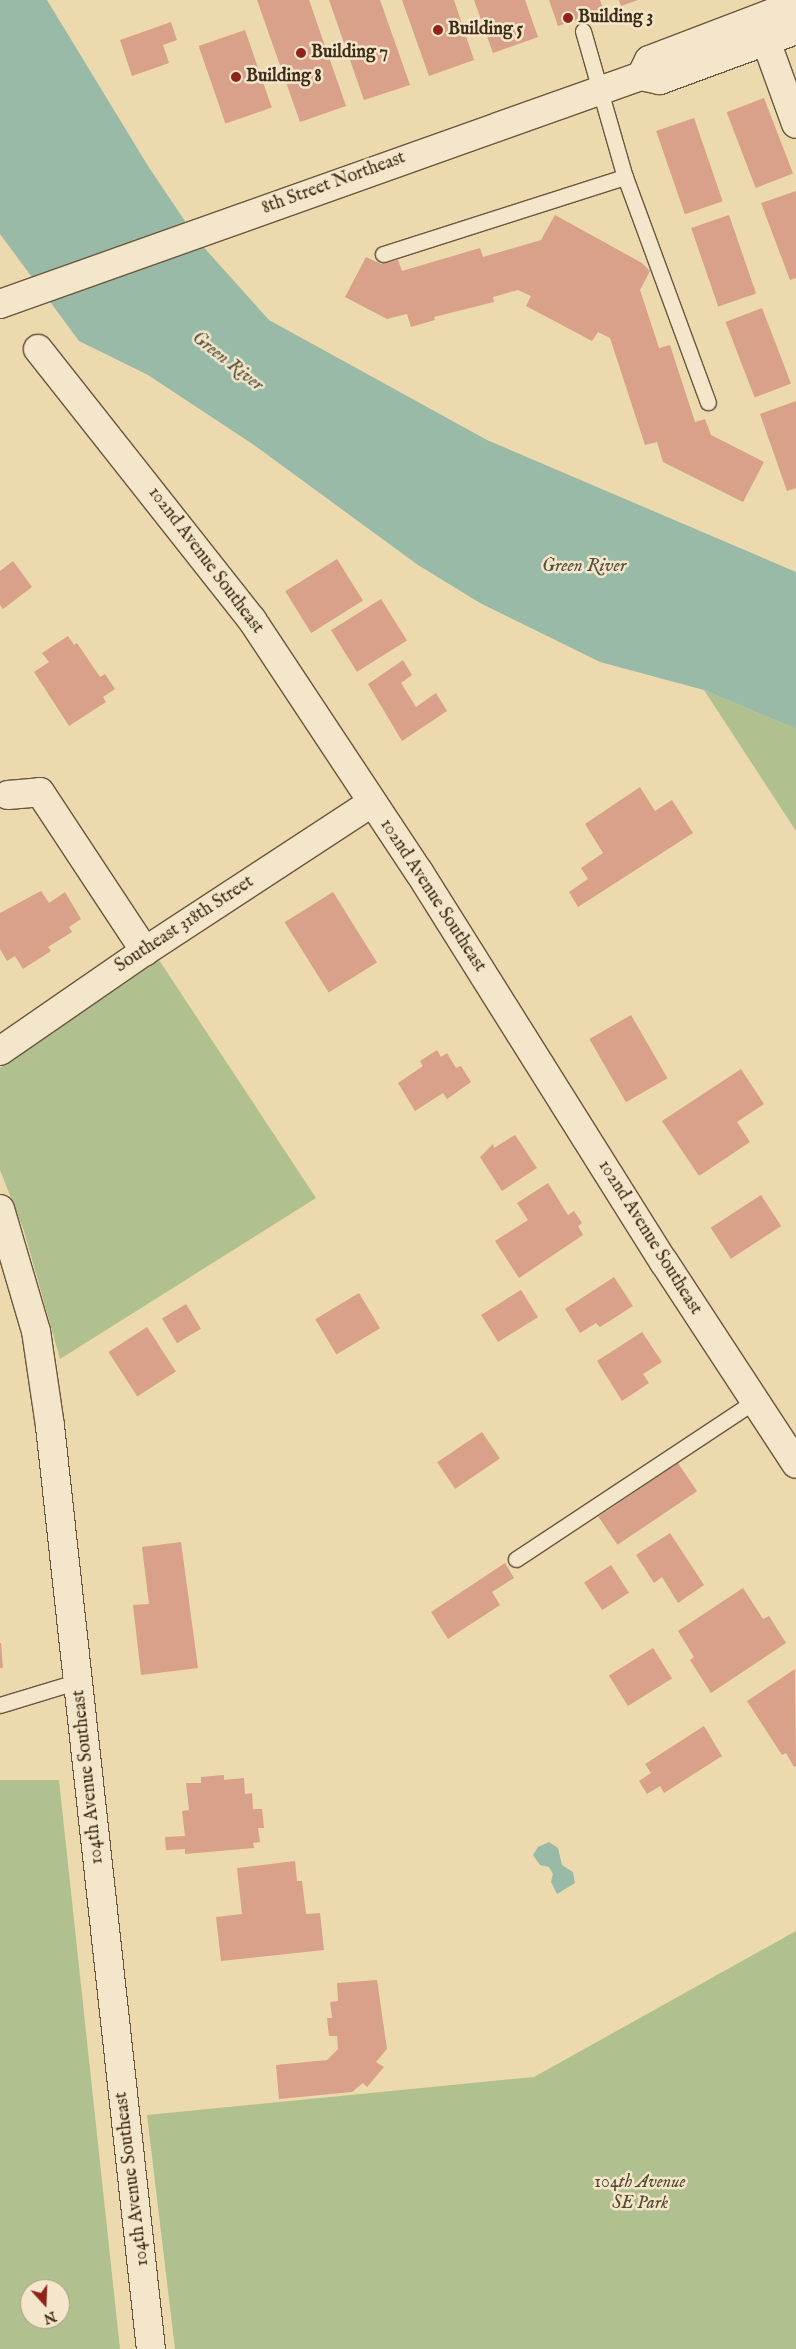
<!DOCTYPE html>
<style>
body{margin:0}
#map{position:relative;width:796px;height:2349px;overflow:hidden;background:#ecd9ae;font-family:"IM FELL English",serif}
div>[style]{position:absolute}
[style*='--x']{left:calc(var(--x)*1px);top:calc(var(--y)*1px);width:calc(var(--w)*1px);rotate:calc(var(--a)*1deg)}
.green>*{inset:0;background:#b1c08f}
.water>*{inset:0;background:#99baa7}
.building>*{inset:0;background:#d9a08a;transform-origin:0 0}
.roads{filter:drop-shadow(1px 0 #6a573d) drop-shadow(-1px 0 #6a573d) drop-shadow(0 1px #6a573d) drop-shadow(0 -1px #6a573d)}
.service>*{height:15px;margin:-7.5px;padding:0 7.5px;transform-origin:7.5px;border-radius:7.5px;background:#f3e6ca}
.minor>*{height:28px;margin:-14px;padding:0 14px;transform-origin:14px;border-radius:14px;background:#f3e6ca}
.tertiary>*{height:28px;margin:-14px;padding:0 14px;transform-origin:14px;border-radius:14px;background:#f3e6ca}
.secondary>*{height:28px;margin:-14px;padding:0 14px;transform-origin:14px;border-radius:14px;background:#f3e6ca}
.dots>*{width:14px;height:14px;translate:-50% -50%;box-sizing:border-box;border:2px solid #f3e6ca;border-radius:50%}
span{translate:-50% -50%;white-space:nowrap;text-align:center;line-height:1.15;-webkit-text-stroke:5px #f3e6ca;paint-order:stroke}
.poi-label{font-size:18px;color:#3e2c17;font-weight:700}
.left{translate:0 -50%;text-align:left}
.street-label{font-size:18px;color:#3e2c17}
.park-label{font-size:18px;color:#554a2f;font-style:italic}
.water-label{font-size:19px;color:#55503b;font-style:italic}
.north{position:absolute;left:20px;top:2279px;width:50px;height:50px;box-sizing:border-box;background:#f3e6ca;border:1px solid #ab9c82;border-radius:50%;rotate:160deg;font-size:14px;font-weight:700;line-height:20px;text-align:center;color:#3e2c17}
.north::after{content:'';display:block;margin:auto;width:18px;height:22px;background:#8f2418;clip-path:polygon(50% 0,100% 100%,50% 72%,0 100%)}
</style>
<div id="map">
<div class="green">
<div style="clip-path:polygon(704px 690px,796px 729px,796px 831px)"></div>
<div style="clip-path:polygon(159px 960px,316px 1198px,60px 1359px,24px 1231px,0 1170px,0 1068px)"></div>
<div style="clip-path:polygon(evenodd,0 1780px,59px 1780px,120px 2349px,0 2349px,0 1780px,30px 2289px,60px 2289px,60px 2319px,30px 2319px,30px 2289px)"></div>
<div style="clip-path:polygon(796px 1931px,796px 2349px,175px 2349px,147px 2115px,534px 2077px)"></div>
</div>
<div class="water">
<div style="clip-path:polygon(0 0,47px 0,148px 166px,199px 242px,269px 320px,487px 440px,796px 572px,796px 729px,704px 690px,600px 662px,480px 603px,418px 565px,254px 445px,148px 375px,79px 341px,0 234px)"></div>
<div style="clip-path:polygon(549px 1842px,558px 1848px,562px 1865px,573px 1872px,575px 1883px,557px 1894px,551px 1882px,553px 1874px,549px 1867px,540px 1865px,533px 1855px,538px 1847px)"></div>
</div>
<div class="building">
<div style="clip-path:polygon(257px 0,309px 0,346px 106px,300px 122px)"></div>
<div style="clip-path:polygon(329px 0,380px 0,410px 85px,364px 100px)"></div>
<div style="clip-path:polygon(402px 0,454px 0,474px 60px,429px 76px)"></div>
<div style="clip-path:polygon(474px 0,525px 0,538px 37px,493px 53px)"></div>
<div style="clip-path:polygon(549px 0,600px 0,604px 11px,558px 26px)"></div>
<div style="clip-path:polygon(619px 0,638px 0,621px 6px)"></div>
<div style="clip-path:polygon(171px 22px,177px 40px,163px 45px,169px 63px,132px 76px,120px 40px)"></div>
<div style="left:245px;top:30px;width:82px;height:49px;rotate:71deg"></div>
<div style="left:764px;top:98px;width:81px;height:40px;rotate:69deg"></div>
<div style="left:694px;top:118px;width:88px;height:40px;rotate:71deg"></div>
<div style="clip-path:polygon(796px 191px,796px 278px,790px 280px,761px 203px)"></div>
<div style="clip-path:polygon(555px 215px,642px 263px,650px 271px,640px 290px,659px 348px,670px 345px,695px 422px,705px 419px,711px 435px,764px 462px,743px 502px,663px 462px,657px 442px,645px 445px,610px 338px,598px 332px,592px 341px,526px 306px,531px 296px,518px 290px,493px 297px,494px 302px,434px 317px,435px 320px,411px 327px,407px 314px,387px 319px,345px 297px,366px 257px,381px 264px,398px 260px,402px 271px,480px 248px,483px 257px,541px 240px)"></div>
<div style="left:729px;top:215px;width:83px;height:40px;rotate:71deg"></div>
<div style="left:762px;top:308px;width:81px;height:39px;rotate:69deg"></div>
<div style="clip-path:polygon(796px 401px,796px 488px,787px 491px,760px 414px)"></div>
<div style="left:337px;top:559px;width:49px;height:61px;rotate:58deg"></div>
<div style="clip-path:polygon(13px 561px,32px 587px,3px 609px,0 605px,0 571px)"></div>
<div style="left:381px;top:599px;width:49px;height:59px;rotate:58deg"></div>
<div style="clip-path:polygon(68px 636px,74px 645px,77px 643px,100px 677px,105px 674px,115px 689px,103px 697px,106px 702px,69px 726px,34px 672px,49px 662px,42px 653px)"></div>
<div style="clip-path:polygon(403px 660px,412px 675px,401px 683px,416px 707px,436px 693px,447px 711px,402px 741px,368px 684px)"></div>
<div style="clip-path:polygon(640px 787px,655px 811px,672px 800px,693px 833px,578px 907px,569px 892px,588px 879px,581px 868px,603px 853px,585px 824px)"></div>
<div style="clip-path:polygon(41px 891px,49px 903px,65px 892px,81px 919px,69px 927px,72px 932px,48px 947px,51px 951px,23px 969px,15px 956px,7px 961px,0 949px,0 913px)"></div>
<div style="left:333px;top:892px;width:83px;height:57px;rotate:58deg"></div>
<div style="left:631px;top:1015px;width:73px;height:48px;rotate:60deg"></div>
<div style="clip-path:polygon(437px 1050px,441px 1057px,447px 1053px,456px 1068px,461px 1066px,471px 1082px,447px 1099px,443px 1093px,415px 1111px,398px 1083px,423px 1066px,420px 1061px)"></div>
<div style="clip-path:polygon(741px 1069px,764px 1104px,737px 1122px,750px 1142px,699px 1176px,662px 1121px)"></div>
<div style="clip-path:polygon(515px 1135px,537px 1168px,502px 1191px,480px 1157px,493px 1144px,494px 1148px)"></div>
<div style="clip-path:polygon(548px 1183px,568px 1215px,574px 1211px,582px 1223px,578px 1226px,583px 1235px,519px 1278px,495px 1241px,528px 1220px,517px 1203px)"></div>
<div style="left:761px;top:1195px;width:37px;height:60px;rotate:57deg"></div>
<div style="clip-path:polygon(614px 1277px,633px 1306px,600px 1327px,596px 1323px,580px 1333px,565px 1309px)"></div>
<div style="left:521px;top:1290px;width:32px;height:47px;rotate:58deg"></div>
<div style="left:359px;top:1293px;width:41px;height:51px;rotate:59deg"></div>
<div style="left:186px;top:1304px;width:29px;height:28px;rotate:59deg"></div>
<div style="left:147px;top:1327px;width:53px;height:46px;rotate:57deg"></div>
<div style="clip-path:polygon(642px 1332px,662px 1362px,643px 1374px,649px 1383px,622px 1401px,597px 1361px)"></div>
<div style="left:482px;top:1432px;width:32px;height:54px;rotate:56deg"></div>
<div style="left:678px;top:1463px;width:34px;height:96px;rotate:56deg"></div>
<div style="clip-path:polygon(670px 1533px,704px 1585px,678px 1603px,662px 1577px,654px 1583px,636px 1555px)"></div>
<div style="clip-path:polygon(181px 1542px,198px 1668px,141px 1675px,133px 1605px,149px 1604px,142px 1547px)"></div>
<div style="clip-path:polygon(505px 1563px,514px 1578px,492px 1592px,500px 1605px,448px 1639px,431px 1612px)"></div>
<div style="left:611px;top:1565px;width:33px;height:32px;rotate:57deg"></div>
<div style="clip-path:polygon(743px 1588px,763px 1619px,769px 1616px,786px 1643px,711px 1693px,690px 1660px,694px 1657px,678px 1631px)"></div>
<div style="clip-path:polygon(0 1643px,1px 1643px,3px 1668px,0 1668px)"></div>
<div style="left:653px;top:1648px;width:36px;height:52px;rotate:58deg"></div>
<div style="clip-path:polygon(795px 1669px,796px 1766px,794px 1767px,786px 1753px,782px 1755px,747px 1701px)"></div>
<div style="clip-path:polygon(704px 1726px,722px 1756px,664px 1793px,660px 1786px,647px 1794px,639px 1781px,651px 1773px,645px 1764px)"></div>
<div style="clip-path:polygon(224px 1775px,224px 1780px,244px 1778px,245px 1794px,252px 1793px,253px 1809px,262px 1809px,264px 1828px,258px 1828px,260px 1842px,253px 1843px,254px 1848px,185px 1854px,185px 1849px,166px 1850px,165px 1837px,185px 1836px,182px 1811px,189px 1810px,186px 1783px,201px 1783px,201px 1777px)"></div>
<div style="clip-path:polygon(295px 1861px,297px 1881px,302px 1881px,306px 1914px,320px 1913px,324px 1950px,221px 1961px,216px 1917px,242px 1914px,237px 1868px)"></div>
<div style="clip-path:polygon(377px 1980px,387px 2049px,376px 2062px,384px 2067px,367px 2087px,363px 2083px,352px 2092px,279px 2099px,276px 2065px,327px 2060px,338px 2049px,337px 2036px,329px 2036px,327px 2018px,332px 2018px,330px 2002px,338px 2001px,337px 1983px)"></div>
</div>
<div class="roads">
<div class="service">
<div style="--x:583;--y:31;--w:152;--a:74"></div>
<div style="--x:625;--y:177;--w:240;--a:69.8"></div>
<div style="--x:383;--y:254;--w:254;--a:-17.7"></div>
<div style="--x:516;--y:1559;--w:287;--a:-33.5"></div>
<div style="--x:0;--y:1705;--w:83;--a:-16.9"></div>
</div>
<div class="minor">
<div style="--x:766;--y:41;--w:88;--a:70.1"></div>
<div style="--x:38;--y:349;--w:345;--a:51.7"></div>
<div style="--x:252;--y:620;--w:302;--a:56.5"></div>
<div style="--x:419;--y:872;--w:461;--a:57.9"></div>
<div style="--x:664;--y:1262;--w:241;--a:56.8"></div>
<div style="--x:8;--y:795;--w:32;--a:-5"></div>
<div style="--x:40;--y:792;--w:191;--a:56.6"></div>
<div style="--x:0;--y:1051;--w:176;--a:-34.6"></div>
<div style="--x:145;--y:951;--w:270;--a:-33.2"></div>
</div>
<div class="tertiary">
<div style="--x:0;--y:1209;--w:127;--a:73.6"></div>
<div style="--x:36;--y:1331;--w:96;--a:81.6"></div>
<div style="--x:50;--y:1426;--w:929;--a:83.76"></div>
</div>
<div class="secondary">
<div style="--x:641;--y:76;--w:18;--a:-63"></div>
<div style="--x:649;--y:60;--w:157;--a:-20.9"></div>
<div style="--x:0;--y:304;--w:680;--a:-19.58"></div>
<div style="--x:641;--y:76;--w:19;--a:12"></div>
<div style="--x:660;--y:80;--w:145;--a:-20.2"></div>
</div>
</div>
<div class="dots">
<div style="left:568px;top:18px;background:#8f2418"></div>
<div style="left:438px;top:30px;background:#8f2418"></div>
<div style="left:301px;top:53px;background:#8f2418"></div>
<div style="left:236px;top:77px;background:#8f2418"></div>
</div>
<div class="poi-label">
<span class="left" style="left:578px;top:18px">Building 3</span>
<span class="left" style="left:448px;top:30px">Building 5</span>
<span class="left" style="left:311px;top:53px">Building 7</span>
<span class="left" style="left:246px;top:77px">Building 8</span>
</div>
<div class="street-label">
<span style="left:334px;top:184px;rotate:-20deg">8th Street Northeast</span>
<span style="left:205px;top:561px;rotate:53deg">102nd Avenue Southeast</span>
<span style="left:432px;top:896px;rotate:57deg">102nd Avenue Southeast</span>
<span style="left:185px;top:925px;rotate:-33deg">Southeast 318th Street</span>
<span style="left:649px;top:1238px;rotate:58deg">102nd Avenue Southeast</span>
<span style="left:89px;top:1777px;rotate:-96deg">104th Avenue Southeast</span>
<span style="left:133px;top:2179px;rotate:-97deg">104th Avenue Southeast</span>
</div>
<div class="park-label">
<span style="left:640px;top:2194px">104th Avenue<br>SE Park</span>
</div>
<div class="water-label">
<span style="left:227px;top:362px;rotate:38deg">Green River</span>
<span style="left:584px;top:567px">Green River</span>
</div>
<div class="north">N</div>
</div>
